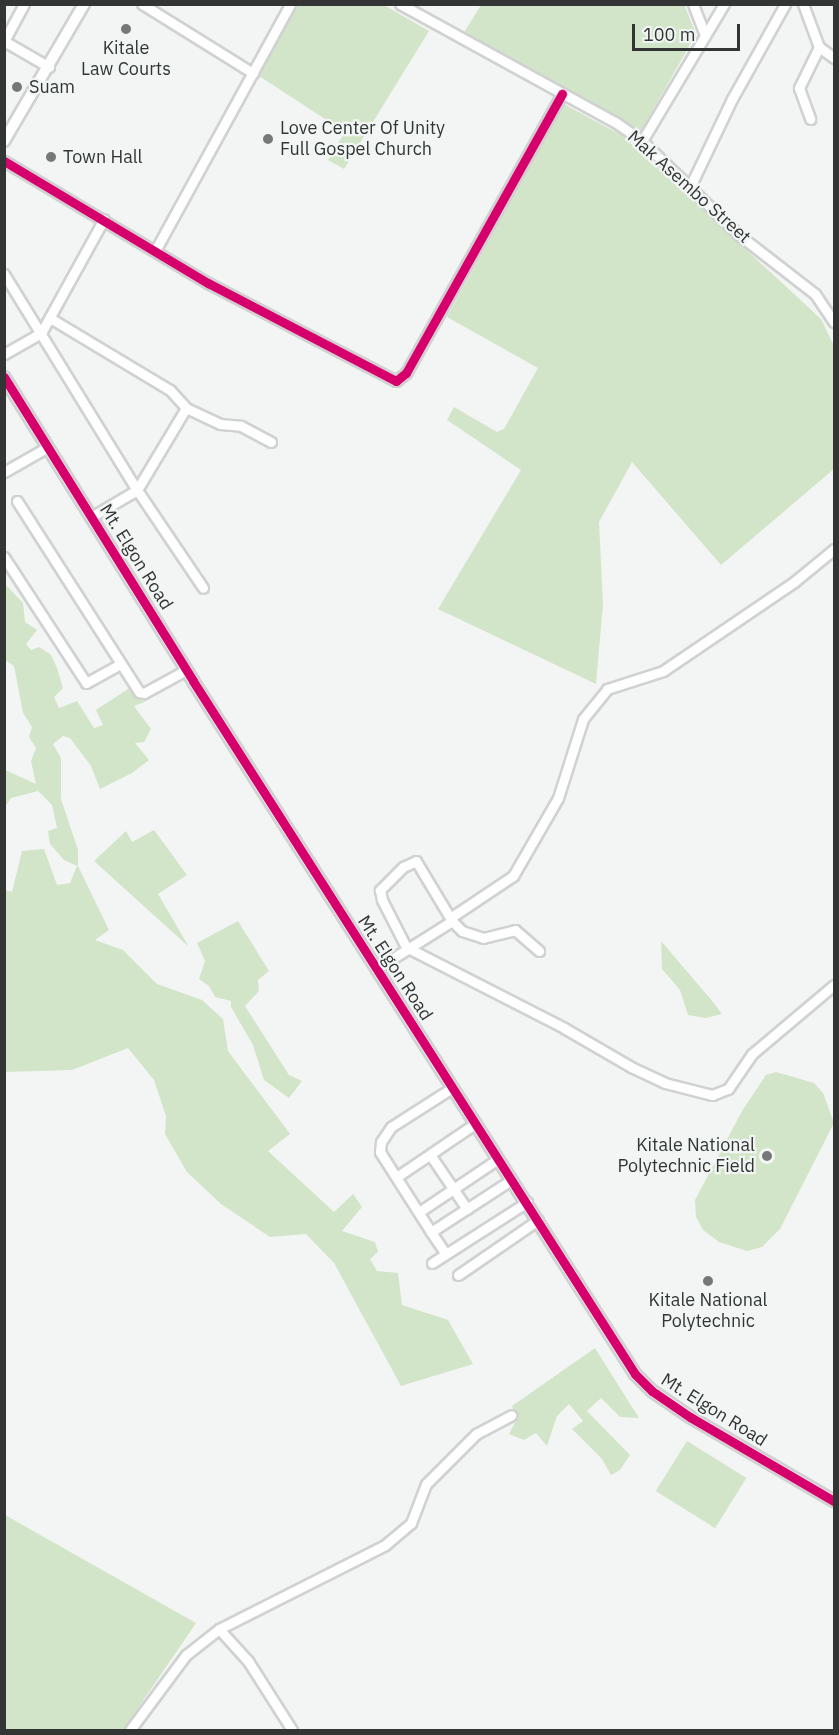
<!DOCTYPE html>
<style>
body{margin:0}
#map{position:relative;width:839px;height:1735px;overflow:hidden;background:#f2f5f4;font-family:"IBM Plex Sans",sans-serif}
div>[style]{position:absolute}
[style*='--x']{left:calc(var(--x)*1px);top:calc(var(--y)*1px);width:calc(var(--w)*1px);rotate:calc(var(--a)*1deg)}
.green>*{inset:0;background:#d3e5c8;transform-origin:0 0}
.roads{filter:drop-shadow(2px 0 #d0d2d1) drop-shadow(-2px 0 #d0d2d1) drop-shadow(0 2px #d0d2d1) drop-shadow(0 -2px #d0d2d1)}
.minor>*{height:9px;margin:-4.5px;padding:0 4.5px;transform-origin:4.5px;border-radius:4.5px;background:#fdfefd}
.tertiary>*{height:10px;margin:-5px;padding:0 5px;transform-origin:5px;border-radius:5px;background:#fdfefd}
.cycleway>*{height:9px;margin:-4.5px;padding:0 4.5px;transform-origin:4.5px;border-radius:4.5px;background:#d6006c}
.dots>*{width:16px;height:16px;translate:-50% -50%;box-sizing:border-box;border:3px solid #f1f6f5;border-radius:50%}
span{translate:-50% -50%;white-space:nowrap;text-align:center;line-height:1.15;-webkit-text-stroke:4.5px #f1f6f5;paint-order:stroke}
.poi-label{font-size:18px;color:#333534}
.left{translate:0 -50%;text-align:left}
.right{translate:-100% -50%;text-align:right}
.street-label{font-size:18px;color:#333534}
.frame{position:absolute;inset:0;border:6px solid #333534;pointer-events:none}
.scale{position:absolute;left:632px;top:24px;width:108px;height:27px;box-sizing:border-box;border:3px solid #333534;border-top:0;padding-left:8px;font-size:18px;line-height:21px;white-space:nowrap;color:#333534;-webkit-text-stroke:4px #f1f6f5;paint-order:stroke}
</style>
<div id="map">
<div class="green">
<div style="clip-path:polygon(684px 4px,696px 34px,640px 133px,463px 34px,481px 5px)"></div>
<div style="clip-path:polygon(298px 5px,384px 5px,429px 31px,344px 169px,328px 160px,345px 132px,259px 76px)"></div>
<div style="clip-path:polygon(564px 104px,623px 136px,659px 169px,821px 319px,834px 346px,834px 469px,721px 565px,632px 462px,599px 522px,603px 604px,596px 684px,438px 609px,521px 470px,447px 420px,454px 407px,497px 432px,504px 429px,538px 368px,447px 317px)"></div>
<div style="clip-path:polygon(5px 584px,23px 603px,25px 622px,37px 630px,26px 644px,31px 650px,39px 647px,51px 655px,57px 668px,63px 688px,54px 697px,59px 708px,77px 701px,94px 728px,103px 725px,96px 710px,131px 687px,139px 697px,146px 696px,147px 701px,134px 706px,151px 729px,144px 742px,135px 743px,149px 760px,132px 773px,100px 789px,91px 766px,70px 738px,63px 736px,53px 744px,61px 758px,61px 799px,78px 850px,78px 866px,109px 930px,95px 940px,123px 950px,157px 984px,202px 1000px,223px 1019px,228px 1051px,290px 1134px,268px 1151px,334px 1212px,353px 1194px,362px 1207px,342px 1231px,375px 1242px,378px 1252px,370px 1259px,377px 1271px,398px 1273px,402px 1305px,448px 1320px,473px 1364px,401px 1386px,334px 1263px,306px 1234px,270px 1237px,221px 1204px,187px 1172px,165px 1134px,166px 1116px,154px 1080px,128px 1048px,72px 1070px,5px 1072px,5px 890px,12px 892px,22px 851px,44px 849px,57px 885px,70px 883px,77px 866px,64px 860px,50px 844px,48px 831px,57px 828px,52px 805px,38px 791px,11px 798px,5px 807px,5px 770px,36px 784px,31px 761px,36px 748px,29px 737px,32px 727px,23px 713px,14px 666px,5px 660px)"></div>
<div style="clip-path:polygon(154px 830px,187px 875px,158px 894px,189px 947px,94px 861px,126px 831px,132px 842px)"></div>
<div style="clip-path:polygon(238px 921px,269px 971px,258px 980px,259px 991px,245px 1006px,289px 1075px,302px 1081px,289px 1098px,264px 1080px,253px 1045px,231px 1007px,231px 1001px,215px 997px,209px 986px,199px 979px,205px 961px,197px 943px)"></div>
<div style="clip-path:polygon(661px 941px,713px 1002px,722px 1014px,705px 1018px,688px 1015px,680px 990px,662px 969px)"></div>
<div style="clip-path:polygon(776px 1072px,814px 1083px,823px 1093px,834px 1123px,780px 1229px,762px 1247px,747px 1251px,719px 1242px,703px 1230px,696px 1217px,695px 1200px,742px 1111px,766px 1075px)"></div>
<div style="clip-path:polygon(595px 1348px,639px 1418px,620px 1417px,601px 1398px,587px 1411px,630px 1455px,620px 1470px,611px 1475px,602px 1459px,572px 1429px,583px 1421px,569px 1404px,557px 1416px,547px 1446px,536px 1433px,524px 1440px,509px 1434px,516px 1421px,512px 1406px)"></div>
<div style="left:687px;top:1441px;width:70px;height:59px;rotate:32deg"></div>
<div style="clip-path:polygon(5px 1515px,196px 1623px,123px 1730px,5px 1730px)"></div>
</div>
<div class="roads">
<div class="minor">
<div style="--x:142;--y:4;--w:131;--a:31.9"></div>
<div style="--x:400;--y:4;--w:245;--a:28.8"></div>
<div style="--x:615;--y:122;--w:33;--a:35"></div>
<div style="--x:642;--y:141;--w:135;--a:44.1"></div>
<div style="--x:739;--y:235;--w:96;--a:37.8"></div>
<div style="--x:815;--y:294;--w:34;--a:56"></div>
<div style="--x:693;--y:4;--w:33;--a:69"></div>
<div style="--x:803;--y:4;--w:46;--a:69.6"></div>
<div style="--x:819;--y:47;--w:46;--a:116"></div>
<div style="--x:799;--y:88;--w:33;--a:70"></div>
<div style="--x:4;--y:41;--w:52;--a:30"></div>
<div style="--x:4;--y:41;--w:42;--a:-61.6"></div>
<div style="--x:819;--y:47;--w:19;--a:36"></div>
<div style="--x:642;--y:141;--w:160;--a:-59.1"></div>
<div style="--x:4;--y:161;--w:238;--a:30.9"></div>
<div style="--x:208;--y:283;--w:212;--a:27.5"></div>
<div style="--x:396;--y:381;--w:13;--a:-39"></div>
<div style="--x:406;--y:373;--w:320;--a:-60.8"></div>
<div style="--x:689;--y:189;--w:100;--a:-64.5"></div>
<div style="--x:732;--y:99;--w:109;--a:-60.8"></div>
<div style="--x:155;--y:251;--w:281;--a:-61.3"></div>
<div style="--x:4;--y:274;--w:254;--a:58.4"></div>
<div style="--x:137;--y:490;--w:53;--a:149.6"></div>
<div style="--x:50;--y:318;--w:140;--a:31"></div>
<div style="--x:170;--y:390;--w:24;--a:48"></div>
<div style="--x:186;--y:408;--w:96;--a:120.9"></div>
<div style="--x:137;--y:490;--w:118;--a:56"></div>
<div style="--x:4;--y:354;--w:43;--a:-29.6"></div>
<div style="--x:41;--y:333;--w:130;--a:-61.1"></div>
<div style="--x:186;--y:408;--w:38;--a:25"></div>
<div style="--x:220;--y:424;--w:21;--a:5"></div>
<div style="--x:241;--y:426;--w:34;--a:28"></div>
<div style="--x:4;--y:472;--w:48;--a:-29.7"></div>
<div style="--x:17;--y:501;--w:227;--a:57.4"></div>
<div style="--x:139;--y:692;--w:5;--a:11"></div>
<div style="--x:144;--y:693;--w:48;--a:-28.7"></div>
<div style="--x:4;--y:557;--w:150;--a:56.9"></div>
<div style="--x:86;--y:683;--w:39;--a:-29"></div>
<div style="--x:450;--y:918;--w:76;--a:-33.7"></div>
<div style="--x:513;--y:876;--w:90;--a:-60"></div>
<div style="--x:558;--y:798;--w:83;--a:-72.4"></div>
<div style="--x:583;--y:719;--w:38;--a:-51"></div>
<div style="--x:607;--y:689;--w:59;--a:-17.8"></div>
<div style="--x:663;--y:671;--w:158;--a:-34.2"></div>
<div style="--x:794;--y:582;--w:52;--a:-39.5"></div>
<div style="--x:452;--y:921;--w:70;--a:-121"></div>
<div style="--x:416;--y:861;--w:14;--a:155"></div>
<div style="--x:403;--y:867;--w:33;--a:135"></div>
<div style="--x:380;--y:890;--w:10;--a:79"></div>
<div style="--x:382;--y:900;--w:53;--a:62.9"></div>
<div style="--x:406;--y:947;--w:178;--a:27.1"></div>
<div style="--x:564;--y:1028;--w:78;--a:30.2"></div>
<div style="--x:631;--y:1067;--w:38;--a:25"></div>
<div style="--x:665;--y:1083;--w:49;--a:14.3"></div>
<div style="--x:712;--y:1095;--w:17;--a:-21"></div>
<div style="--x:728;--y:1089;--w:42;--a:-55.6"></div>
<div style="--x:752;--y:1054;--w:107;--a:-40.1"></div>
<div style="--x:376;--y:969;--w:90;--a:-32.3"></div>
<div style="--x:452;--y:921;--w:14;--a:45"></div>
<div style="--x:462;--y:931;--w:22;--a:18"></div>
<div style="--x:483;--y:938;--w:33;--a:-14"></div>
<div style="--x:515;--y:930;--w:32;--a:41"></div>
<div style="--x:452;--y:1088;--w:72;--a:147.4"></div>
<div style="--x:391;--y:1127;--w:18;--a:124"></div>
<div style="--x:381;--y:1142;--w:10;--a:96"></div>
<div style="--x:380;--y:1152;--w:95;--a:57.5"></div>
<div style="--x:431;--y:1232;--w:95;--a:-33"></div>
<div style="--x:431;--y:1156;--w:64;--a:55.8"></div>
<div style="--x:398;--y:1176;--w:94;--a:-34.2"></div>
<div style="--x:419;--y:1212;--w:95;--a:-33.9"></div>
<div style="--x:431;--y:1232;--w:25;--a:56"></div>
<div style="--x:432;--y:1263;--w:113;--a:-32.7"></div>
<div style="--x:458;--y:1275;--w:97;--a:-34.5"></div>
<div style="--x:219;--y:1629;--w:43;--a:47.8"></div>
<div style="--x:248;--y:1661;--w:82;--a:57.5"></div>
<div style="--x:130;--y:1730;--w:94;--a:-53.3"></div>
<div style="--x:186;--y:1655;--w:42;--a:-38.2"></div>
<div style="--x:219;--y:1629;--w:186;--a:-26.8"></div>
<div style="--x:385;--y:1545;--w:34;--a:-40"></div>
<div style="--x:411;--y:1523;--w:42;--a:-69"></div>
<div style="--x:426;--y:1484;--w:71;--a:-45"></div>
<div style="--x:476;--y:1434;--w:40;--a:-28"></div>
</div>
<div class="tertiary">
<div style="--x:4;--y:141;--w:159;--a:-59.7"></div>
<div style="--x:4;--y:377;--w:358;--a:58.1"></div>
<div style="--x:193;--y:681;--w:822;--a:57.47"></div>
<div style="--x:635;--y:1374;--w:24;--a:45"></div>
<div style="--x:652;--y:1391;--w:46;--a:34.4"></div>
<div style="--x:690;--y:1417;--w:167;--a:30.3"></div>
</div>
</div>
<div class="cycleway">
<div style="--x:4;--y:161;--w:238;--a:30.9"></div>
<div style="--x:208;--y:283;--w:212;--a:27.5"></div>
<div style="--x:396;--y:381;--w:13;--a:-39"></div>
<div style="--x:406;--y:373;--w:320;--a:-60.8"></div>
<div style="--x:4;--y:377;--w:358;--a:58.1"></div>
<div style="--x:193;--y:681;--w:822;--a:57.47"></div>
<div style="--x:635;--y:1374;--w:24;--a:45"></div>
<div style="--x:652;--y:1391;--w:46;--a:34.4"></div>
<div style="--x:690;--y:1417;--w:167;--a:30.3"></div>
</div>
<div class="dots">
<div style="left:126px;top:29px;background:#767877"></div>
<div style="left:17px;top:87px;background:#767877"></div>
<div style="left:268px;top:139px;background:#767877"></div>
<div style="left:51px;top:157px;background:#767877"></div>
<div style="left:767px;top:1156px;background:#767877"></div>
<div style="left:708px;top:1281px;background:#767877"></div>
</div>
<div class="poi-label">
<span style="left:126px;top:59px">Kitale<br>Law Courts</span>
<span class="left" style="left:29px;top:87px">Suam</span>
<span class="left" style="left:280px;top:139px">Love Center Of Unity<br>Full Gospel Church</span>
<span class="left" style="left:63px;top:157px">Town Hall</span>
<span class="right" style="left:755px;top:1156px">Kitale National<br>Polytechnic Field</span>
<span style="left:708px;top:1311px">Kitale National<br>Polytechnic</span>
</div>
<div class="street-label">
<span style="left:689px;top:187px;rotate:42deg">Mak Asembo Street</span>
<span style="left:136px;top:557px;rotate:58deg">Mt. Elgon Road</span>
<span style="left:395px;top:968px;rotate:57deg">Mt. Elgon Road</span>
<span style="left:714px;top:1410px;rotate:32deg">Mt. Elgon Road</span>
</div>
<div class="frame"></div>
<div class="scale">100 m</div>
</div>
